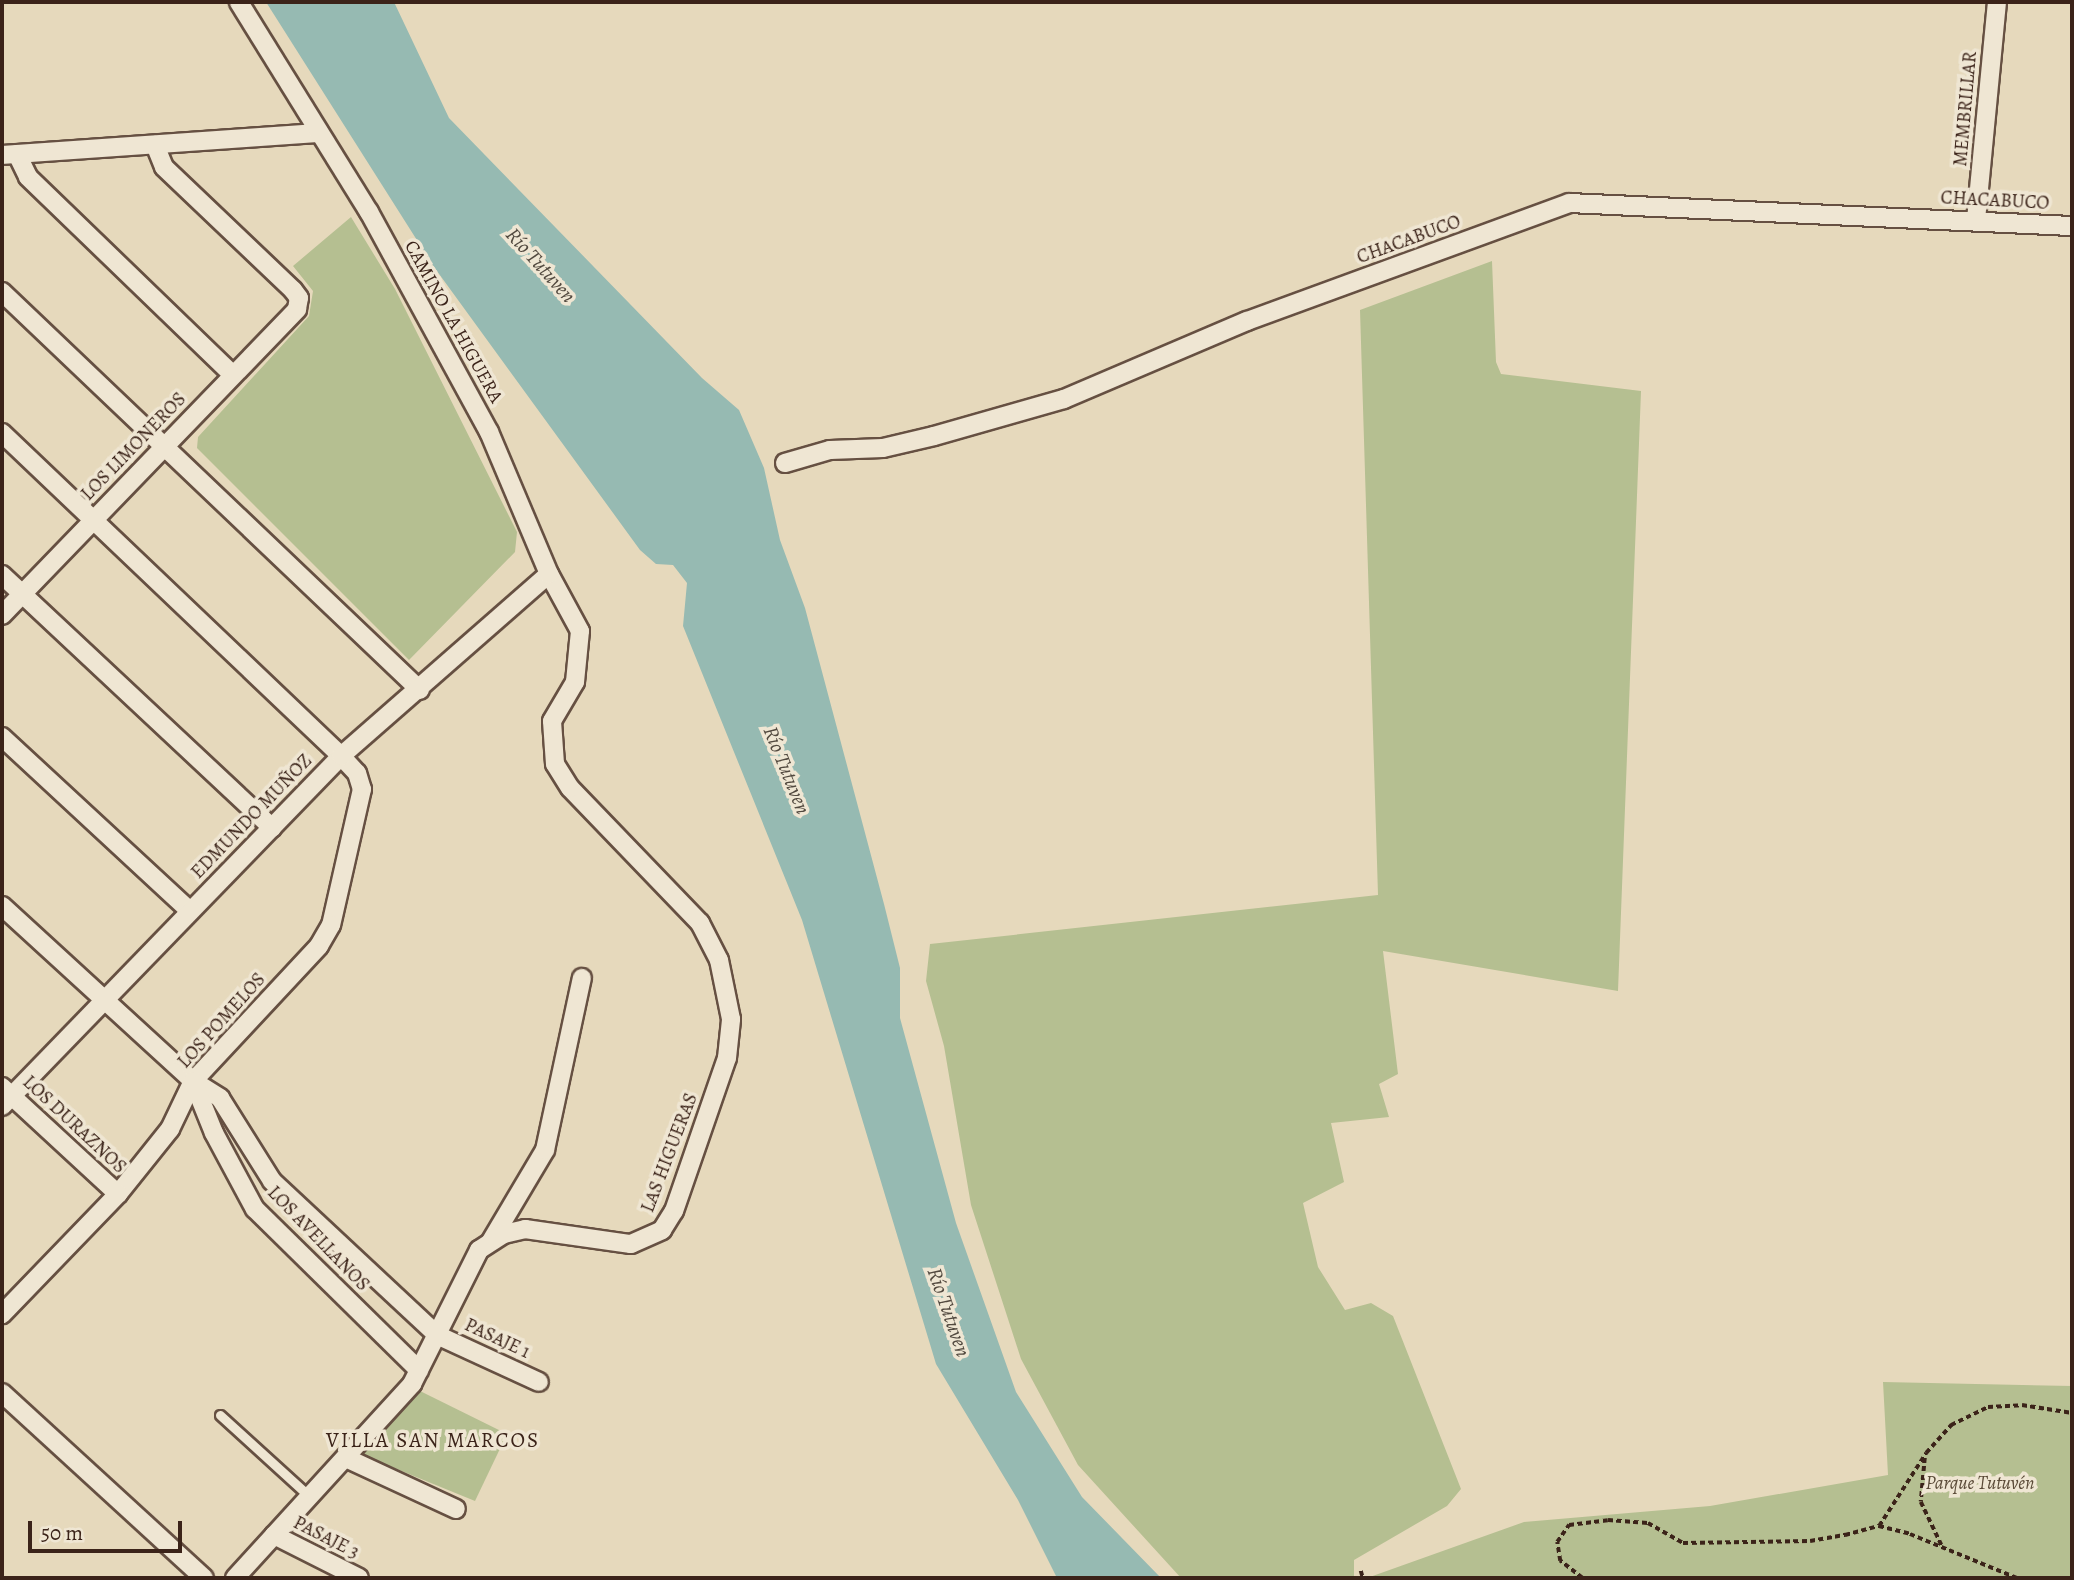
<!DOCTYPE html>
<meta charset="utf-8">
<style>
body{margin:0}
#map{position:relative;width:2074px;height:1580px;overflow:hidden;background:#e6d9bc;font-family:Alegreya,serif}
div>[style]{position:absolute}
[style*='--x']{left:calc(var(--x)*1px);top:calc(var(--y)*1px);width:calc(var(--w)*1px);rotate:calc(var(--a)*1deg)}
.green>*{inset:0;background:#b5bf91}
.water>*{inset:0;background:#96bab2}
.path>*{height:3.5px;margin-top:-1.75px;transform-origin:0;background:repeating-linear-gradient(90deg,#3b2319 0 5px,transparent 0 8.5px)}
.roads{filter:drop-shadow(2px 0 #665042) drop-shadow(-2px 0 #665042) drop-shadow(0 2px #665042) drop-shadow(0 -2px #665042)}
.lane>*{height:9px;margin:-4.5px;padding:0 4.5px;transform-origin:4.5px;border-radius:4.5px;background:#efe6d3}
.street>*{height:18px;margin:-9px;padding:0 9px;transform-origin:9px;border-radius:9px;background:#efe6d3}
span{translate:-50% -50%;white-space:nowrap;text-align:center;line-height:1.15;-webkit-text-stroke:7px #efe6d3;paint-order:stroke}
.street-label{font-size:19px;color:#3b2319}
.park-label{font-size:19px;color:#5a4a37;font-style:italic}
.water-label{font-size:21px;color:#52493f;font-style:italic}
.neighbourhood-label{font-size:21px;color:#3b2319;letter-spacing:2px}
.frame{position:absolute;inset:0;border:4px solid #3b2319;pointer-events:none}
.scale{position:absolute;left:28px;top:1521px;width:154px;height:32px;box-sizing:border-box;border:4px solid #3b2319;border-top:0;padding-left:9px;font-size:21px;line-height:24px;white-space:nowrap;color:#3b2319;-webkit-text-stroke:5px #efe6d3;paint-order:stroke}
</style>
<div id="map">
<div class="green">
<div style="clip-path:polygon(351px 217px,395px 289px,517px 532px,515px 552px,409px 660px,197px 448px,198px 437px,309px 316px,313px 291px,293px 266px)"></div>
<div style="clip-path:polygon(1492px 261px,1496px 362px,1501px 374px,1641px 391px,1618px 991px,1383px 951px,1398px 1074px,1379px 1084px,1389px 1117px,1331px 1123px,1344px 1182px,1303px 1203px,1318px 1267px,1345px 1310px,1371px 1303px,1393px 1316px,1461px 1489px,1447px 1506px,1354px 1560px,1354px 1578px,1181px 1578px,1078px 1465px,1021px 1359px,971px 1205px,944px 1046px,926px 981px,930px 944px,1378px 895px,1360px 310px)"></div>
<div style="clip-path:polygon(1883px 1382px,2072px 1386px,2072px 1578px,1367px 1578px,1524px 1522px,1710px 1506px,1888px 1475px)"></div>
<div style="clip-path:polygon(418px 1390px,507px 1434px,475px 1501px,360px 1454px)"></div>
</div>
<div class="water">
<div style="clip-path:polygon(266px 2px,394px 2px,449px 118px,702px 378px,739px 410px,764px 468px,780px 540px,805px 608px,884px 904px,900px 968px,900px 1018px,956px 1223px,1016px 1392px,1082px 1497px,1161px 1578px,1057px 1578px,1018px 1500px,936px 1364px,802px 920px,683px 626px,687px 583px,673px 565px,656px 564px,640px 550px,434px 267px)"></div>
</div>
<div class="path">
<div style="--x:1925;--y:1458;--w:44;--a:95.2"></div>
<div style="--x:1921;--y:1502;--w:49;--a:64.5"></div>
<div style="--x:1879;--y:1526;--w:32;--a:14"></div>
<div style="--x:1910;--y:1534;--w:116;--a:22.4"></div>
<div style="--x:1361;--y:1571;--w:7;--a:74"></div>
<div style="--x:1582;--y:1578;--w:28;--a:-142"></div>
<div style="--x:1560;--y:1561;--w:19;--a:-99"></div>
<div style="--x:1557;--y:1542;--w:21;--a:-55"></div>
<div style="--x:1569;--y:1525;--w:39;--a:-7"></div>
<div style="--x:1608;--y:1520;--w:40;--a:4.3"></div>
<div style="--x:1648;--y:1523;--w:40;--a:29.7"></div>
<div style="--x:1683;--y:1543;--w:127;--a:-0.9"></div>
<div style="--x:1810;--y:1541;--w:36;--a:-10"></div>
<div style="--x:1845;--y:1535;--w:35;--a:-15"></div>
<div style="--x:1879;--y:1526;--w:87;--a:-57.2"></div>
<div style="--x:1926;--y:1453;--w:38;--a:-48"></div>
<div style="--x:1951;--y:1425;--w:41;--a:-25.9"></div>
<div style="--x:1988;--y:1407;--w:34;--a:-3"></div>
<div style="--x:2022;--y:1405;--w:51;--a:9.1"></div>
</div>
<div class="roads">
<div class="lane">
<div style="--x:220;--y:1415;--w:122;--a:42.3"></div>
</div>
<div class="street">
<div style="--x:17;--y:154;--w:25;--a:64"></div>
<div style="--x:28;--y:177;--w:285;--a:44"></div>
<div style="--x:2;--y:155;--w:318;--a:-4"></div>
<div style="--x:1976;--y:220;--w:219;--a:-84.5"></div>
<div style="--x:2;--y:292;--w:577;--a:43.6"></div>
<div style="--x:2;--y:433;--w:468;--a:43.6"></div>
<div style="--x:341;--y:756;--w:23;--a:47"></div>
<div style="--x:357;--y:773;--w:17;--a:73"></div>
<div style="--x:362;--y:789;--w:139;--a:102.8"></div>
<div style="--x:331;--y:925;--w:24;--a:120"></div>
<div style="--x:319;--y:946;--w:185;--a:133"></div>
<div style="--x:193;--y:1081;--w:53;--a:115.6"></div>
<div style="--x:170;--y:1129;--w:83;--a:128.7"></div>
<div style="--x:118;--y:1194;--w:167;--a:134"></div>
<div style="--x:785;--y:463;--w:47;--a:-16.1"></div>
<div style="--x:830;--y:450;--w:53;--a:-2.2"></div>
<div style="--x:883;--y:448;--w:52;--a:-13.2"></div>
<div style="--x:934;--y:436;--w:135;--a:-15.9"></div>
<div style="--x:1064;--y:399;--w:199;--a:-23.1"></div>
<div style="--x:1247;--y:321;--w:343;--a:-20.1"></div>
<div style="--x:1569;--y:203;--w:504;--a:2.62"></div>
<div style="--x:2;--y:575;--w:370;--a:43.1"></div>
<div style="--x:2;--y:615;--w:425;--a:-46"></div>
<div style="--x:297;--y:309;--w:11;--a:-80"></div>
<div style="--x:299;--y:298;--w:10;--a:-127"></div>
<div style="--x:293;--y:290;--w:178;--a:-136.4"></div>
<div style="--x:164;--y:167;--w:24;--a:-112"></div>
<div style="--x:2;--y:737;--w:256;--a:42.8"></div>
<div style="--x:2;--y:906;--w:259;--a:42.5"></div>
<div style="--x:193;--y:1081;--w:32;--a:32"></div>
<div style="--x:220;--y:1098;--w:98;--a:57.9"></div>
<div style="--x:272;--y:1181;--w:226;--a:43"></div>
<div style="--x:437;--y:1335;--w:112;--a:24.7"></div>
<div style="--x:193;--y:1081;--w:56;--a:68"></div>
<div style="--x:214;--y:1133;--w:86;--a:61.7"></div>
<div style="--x:255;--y:1209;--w:230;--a:44.5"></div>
<div style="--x:2;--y:1087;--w:158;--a:42.7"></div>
<div style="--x:2;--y:1106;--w:487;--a:-45.9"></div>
<div style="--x:341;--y:756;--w:276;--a:-41.2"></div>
<div style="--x:491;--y:1241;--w:106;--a:-59.3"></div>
<div style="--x:545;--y:1150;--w:176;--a:-77.9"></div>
<div style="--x:2;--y:1393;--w:274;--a:42.5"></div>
<div style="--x:346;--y:1458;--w:121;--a:24.9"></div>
<div style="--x:274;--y:1535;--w:95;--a:26.8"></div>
<div style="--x:235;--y:1578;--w:263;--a:-47.6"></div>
<div style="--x:412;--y:1384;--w:150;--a:-63.4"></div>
<div style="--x:479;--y:1250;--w:30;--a:-33"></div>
<div style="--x:504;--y:1234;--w:22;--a:-13"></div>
<div style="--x:525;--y:1229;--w:107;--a:8.1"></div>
<div style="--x:631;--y:1244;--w:34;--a:-24"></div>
<div style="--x:662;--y:1230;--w:22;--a:-58"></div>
<div style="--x:674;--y:1211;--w:162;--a:-70.9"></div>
<div style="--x:727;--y:1058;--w:39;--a:-84"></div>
<div style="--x:731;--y:1019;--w:60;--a:-101.5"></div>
<div style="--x:719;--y:960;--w:42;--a:-117.2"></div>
<div style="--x:700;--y:923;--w:187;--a:-133.9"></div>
<div style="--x:570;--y:788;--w:28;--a:-122"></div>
<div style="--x:555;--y:764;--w:43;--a:-94"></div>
<div style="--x:552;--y:721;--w:45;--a:-59.5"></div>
<div style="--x:575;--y:682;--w:51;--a:-84.4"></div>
<div style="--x:580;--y:631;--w:65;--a:-118.5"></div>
<div style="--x:549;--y:574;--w:154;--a:-112.9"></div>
<div style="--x:489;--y:432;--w:251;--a:-118.6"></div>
<div style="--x:369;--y:212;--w:247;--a:-121.8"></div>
</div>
</div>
<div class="street-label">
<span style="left:1966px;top:109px;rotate:-85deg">MEMBRILLAR</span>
<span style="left:1995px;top:201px;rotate:3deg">CHACABUCO</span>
<span style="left:1409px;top:240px;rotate:-20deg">CHACABUCO</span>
<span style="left:453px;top:322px;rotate:61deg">CAMINO LA HIGUERA</span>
<span style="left:134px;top:447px;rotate:-46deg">LOS LIMONEROS</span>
<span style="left:252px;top:817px;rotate:-46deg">EDMUNDO MUÑOZ</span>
<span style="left:222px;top:1021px;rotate:-48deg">LOS POMELOS</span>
<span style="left:74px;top:1125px;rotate:43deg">LOS DURAZNOS</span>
<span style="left:670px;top:1153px;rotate:-69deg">LAS HIGUERAS</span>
<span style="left:318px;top:1239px;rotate:46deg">LOS AVELLANOS</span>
<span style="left:497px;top:1339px;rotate:25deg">PASAJE 1</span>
<span style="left:326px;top:1538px;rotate:27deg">PASAJE 3</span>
</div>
<div class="park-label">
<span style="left:1980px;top:1484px">Parque Tutuvén</span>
</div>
<div class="water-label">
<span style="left:541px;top:265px;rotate:48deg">Río Tutuven</span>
<span style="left:787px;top:770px;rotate:68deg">Río Tutuven</span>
<span style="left:949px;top:1312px;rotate:71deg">Río Tutuven</span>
</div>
<div class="neighbourhood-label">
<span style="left:433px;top:1440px">VILLA SAN MARCOS</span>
</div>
<div class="frame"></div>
<div class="scale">50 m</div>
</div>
